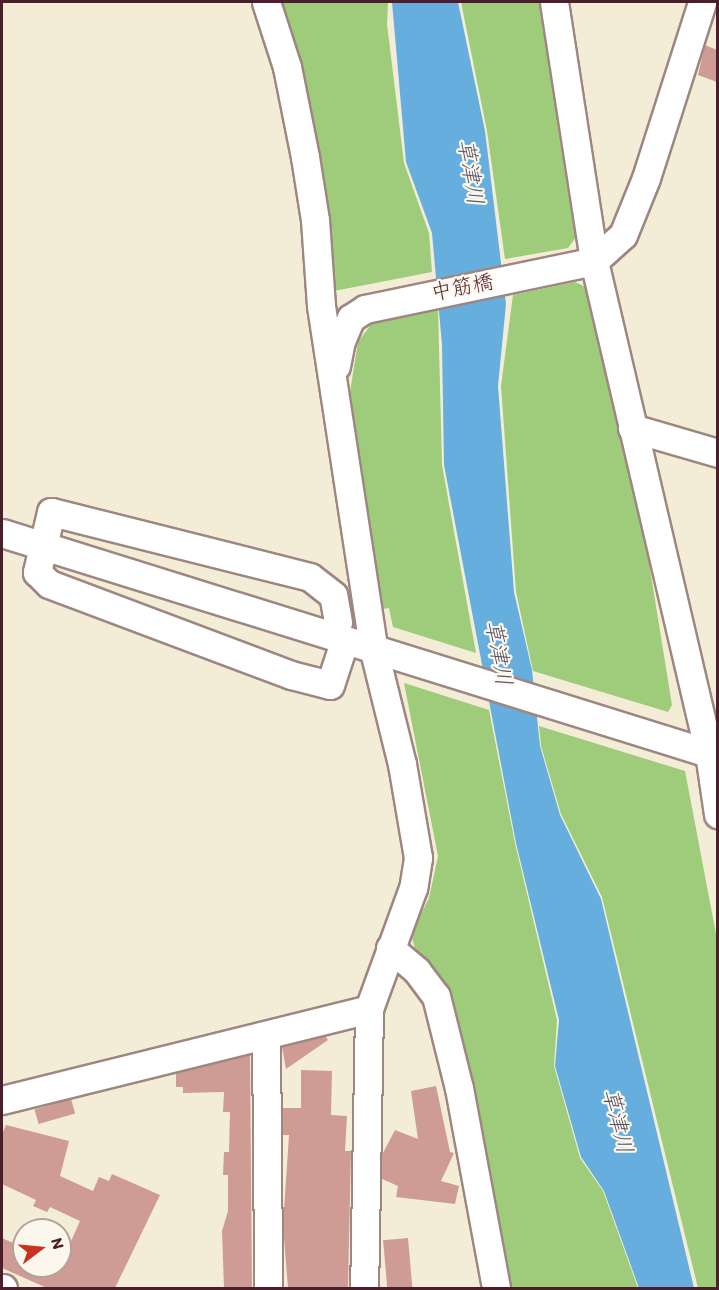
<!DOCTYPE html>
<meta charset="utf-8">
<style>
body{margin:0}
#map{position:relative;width:719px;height:1290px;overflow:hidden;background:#f3edd7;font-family:Itim,"Klee One",sans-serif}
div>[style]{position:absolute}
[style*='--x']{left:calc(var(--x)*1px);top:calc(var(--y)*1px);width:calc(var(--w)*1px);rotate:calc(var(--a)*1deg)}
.green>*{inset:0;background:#9ecc7a}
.water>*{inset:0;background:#66aedd}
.building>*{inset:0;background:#cf9b95;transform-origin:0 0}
.roads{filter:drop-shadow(2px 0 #9e8681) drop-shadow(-2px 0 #9e8681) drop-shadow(0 2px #9e8681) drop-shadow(0 -2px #9e8681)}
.minor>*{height:27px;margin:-13.5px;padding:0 13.5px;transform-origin:13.5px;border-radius:13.5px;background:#fff}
span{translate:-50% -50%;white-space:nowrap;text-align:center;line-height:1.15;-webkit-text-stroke:4.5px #fbf7ec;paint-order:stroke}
.street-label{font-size:21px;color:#4a1f2b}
.water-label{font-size:22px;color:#545169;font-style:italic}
.frame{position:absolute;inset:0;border:3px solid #4a1f2b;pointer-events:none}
.north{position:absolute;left:12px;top:1218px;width:60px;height:60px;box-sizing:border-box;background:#fbf7ec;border:2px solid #b4a19f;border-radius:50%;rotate:74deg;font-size:16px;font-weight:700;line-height:24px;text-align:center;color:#4a1f2b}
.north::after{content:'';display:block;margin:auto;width:21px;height:27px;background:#c8321e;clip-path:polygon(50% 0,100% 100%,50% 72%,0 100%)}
</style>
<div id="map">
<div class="green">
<div style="clip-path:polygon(276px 2px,388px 2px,387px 24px,404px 163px,429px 233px,432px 272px,334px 291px,329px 287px)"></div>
<div style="clip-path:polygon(461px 2px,546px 2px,580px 229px,575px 229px,576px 237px,568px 248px,505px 259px,487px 131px)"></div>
<div style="clip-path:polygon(575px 282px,584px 286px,588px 297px,593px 296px,640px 507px,672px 705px,668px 712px,533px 671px,516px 592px,501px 386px,513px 295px)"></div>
<div style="clip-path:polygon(438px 308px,442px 465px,476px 653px,393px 627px,389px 608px,382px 609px,349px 398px,358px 342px,372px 323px)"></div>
<div style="clip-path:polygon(404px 683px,489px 710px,515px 843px,557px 1020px,554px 1066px,580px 1158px,603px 1191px,638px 1288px,505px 1288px,413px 956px,416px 952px,411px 934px,429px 898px,438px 856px)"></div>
<div style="clip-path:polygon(539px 726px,685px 771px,717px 939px,717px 1288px,698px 1288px,602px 897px,561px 814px,541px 746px)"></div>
</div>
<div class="water">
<div style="clip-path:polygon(392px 2px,458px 2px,485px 131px,506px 304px,498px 386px,514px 592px,532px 670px,540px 746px,560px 815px,601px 899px,694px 1288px,639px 1288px,604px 1191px,581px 1157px,555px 1066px,559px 1020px,516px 843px,444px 465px,442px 345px,432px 233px,406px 162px)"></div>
</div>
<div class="building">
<div style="clip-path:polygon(705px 45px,717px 50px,717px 82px,698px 75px)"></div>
<div style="clip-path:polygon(325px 1036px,328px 1040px,286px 1069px,282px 1047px)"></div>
<div style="clip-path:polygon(250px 1055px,252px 1288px,224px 1288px,222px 1231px,228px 1211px,228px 1175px,223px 1175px,224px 1152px,229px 1152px,230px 1112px,223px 1112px,224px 1092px,183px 1093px,183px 1087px,176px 1087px,176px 1073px)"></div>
<div style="clip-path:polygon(301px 1070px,332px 1071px,331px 1115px,347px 1116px,345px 1151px,351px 1151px,348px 1288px,288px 1288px,283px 1225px,289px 1135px,283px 1135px,282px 1108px,301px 1108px)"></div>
<div style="clip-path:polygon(436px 1086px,450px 1152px,454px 1153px,441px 1181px,459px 1186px,455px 1204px,396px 1197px,398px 1186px,382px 1179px,382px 1155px,395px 1130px,418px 1139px,411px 1091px)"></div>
<div style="left:71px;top:1099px;width:15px;height:38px;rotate:74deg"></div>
<div style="clip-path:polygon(6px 1125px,69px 1141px,60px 1176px,93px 1191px,99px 1177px,109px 1181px,112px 1174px,160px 1195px,115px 1288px,47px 1288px,2px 1268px,2px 1238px,24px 1248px,24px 1266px,60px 1266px,80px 1221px,50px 1207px,47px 1212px,33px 1206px,36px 1200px,2px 1184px,2px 1134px)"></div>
<div style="left:408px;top:1238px;width:50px;height:25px;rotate:85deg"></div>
</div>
<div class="roads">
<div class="minor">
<div style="--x:266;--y:2;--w:68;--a:72.1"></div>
<div style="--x:287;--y:67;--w:92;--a:78.7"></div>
<div style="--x:305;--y:157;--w:64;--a:81"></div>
<div style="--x:315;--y:220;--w:86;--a:86"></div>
<div style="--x:321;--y:306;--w:345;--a:81.3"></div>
<div style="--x:373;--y:647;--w:121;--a:76.1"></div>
<div style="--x:402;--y:764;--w:95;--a:80.3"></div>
<div style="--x:418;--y:858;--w:30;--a:99"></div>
<div style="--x:413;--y:888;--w:129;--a:110"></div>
<div style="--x:369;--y:1009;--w:279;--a:91"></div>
<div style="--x:554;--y:2;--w:262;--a:81.2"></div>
<div style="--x:594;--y:261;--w:505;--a:76.84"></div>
<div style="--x:709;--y:753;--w:62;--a:81.6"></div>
<div style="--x:336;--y:366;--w:25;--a:-79"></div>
<div style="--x:341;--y:341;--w:25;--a:-67"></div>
<div style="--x:351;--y:318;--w:17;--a:-33"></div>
<div style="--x:365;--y:309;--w:234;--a:-11.8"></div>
<div style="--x:594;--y:261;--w:39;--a:-42"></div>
<div style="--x:623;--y:235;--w:61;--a:-68"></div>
<div style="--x:646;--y:178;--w:185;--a:-72.3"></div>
<div style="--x:632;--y:428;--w:90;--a:16.2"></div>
<div style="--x:2;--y:533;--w:750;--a:17.3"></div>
<div style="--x:338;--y:622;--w:27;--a:-100"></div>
<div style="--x:333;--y:595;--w:29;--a:-142"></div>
<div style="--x:310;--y:577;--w:267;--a:-165.9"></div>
<div style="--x:51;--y:512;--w:62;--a:103.1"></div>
<div style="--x:37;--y:572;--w:17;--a:45"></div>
<div style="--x:49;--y:584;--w:259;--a:20.6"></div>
<div style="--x:291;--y:675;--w:40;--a:14.4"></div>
<div style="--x:330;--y:685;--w:36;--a:-72"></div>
<div style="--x:390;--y:948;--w:35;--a:40"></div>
<div style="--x:417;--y:971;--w:31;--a:53"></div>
<div style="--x:436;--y:996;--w:95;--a:76"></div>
<div style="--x:459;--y:1088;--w:203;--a:79.5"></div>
<div style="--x:266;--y:1035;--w:253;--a:89.5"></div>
<div style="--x:2;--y:1100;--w:378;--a:-13.9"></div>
<div style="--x:2;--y:1288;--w:1;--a:0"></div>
</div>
</div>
<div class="street-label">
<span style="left:462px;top:287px;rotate:-11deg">中筋橋</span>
</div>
<div class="water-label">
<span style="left:471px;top:172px;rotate:81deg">草津川</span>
<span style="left:499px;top:653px;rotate:80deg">草津川</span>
<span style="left:618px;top:1121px;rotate:76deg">草津川</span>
</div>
<div class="frame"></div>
<div class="north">N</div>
</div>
